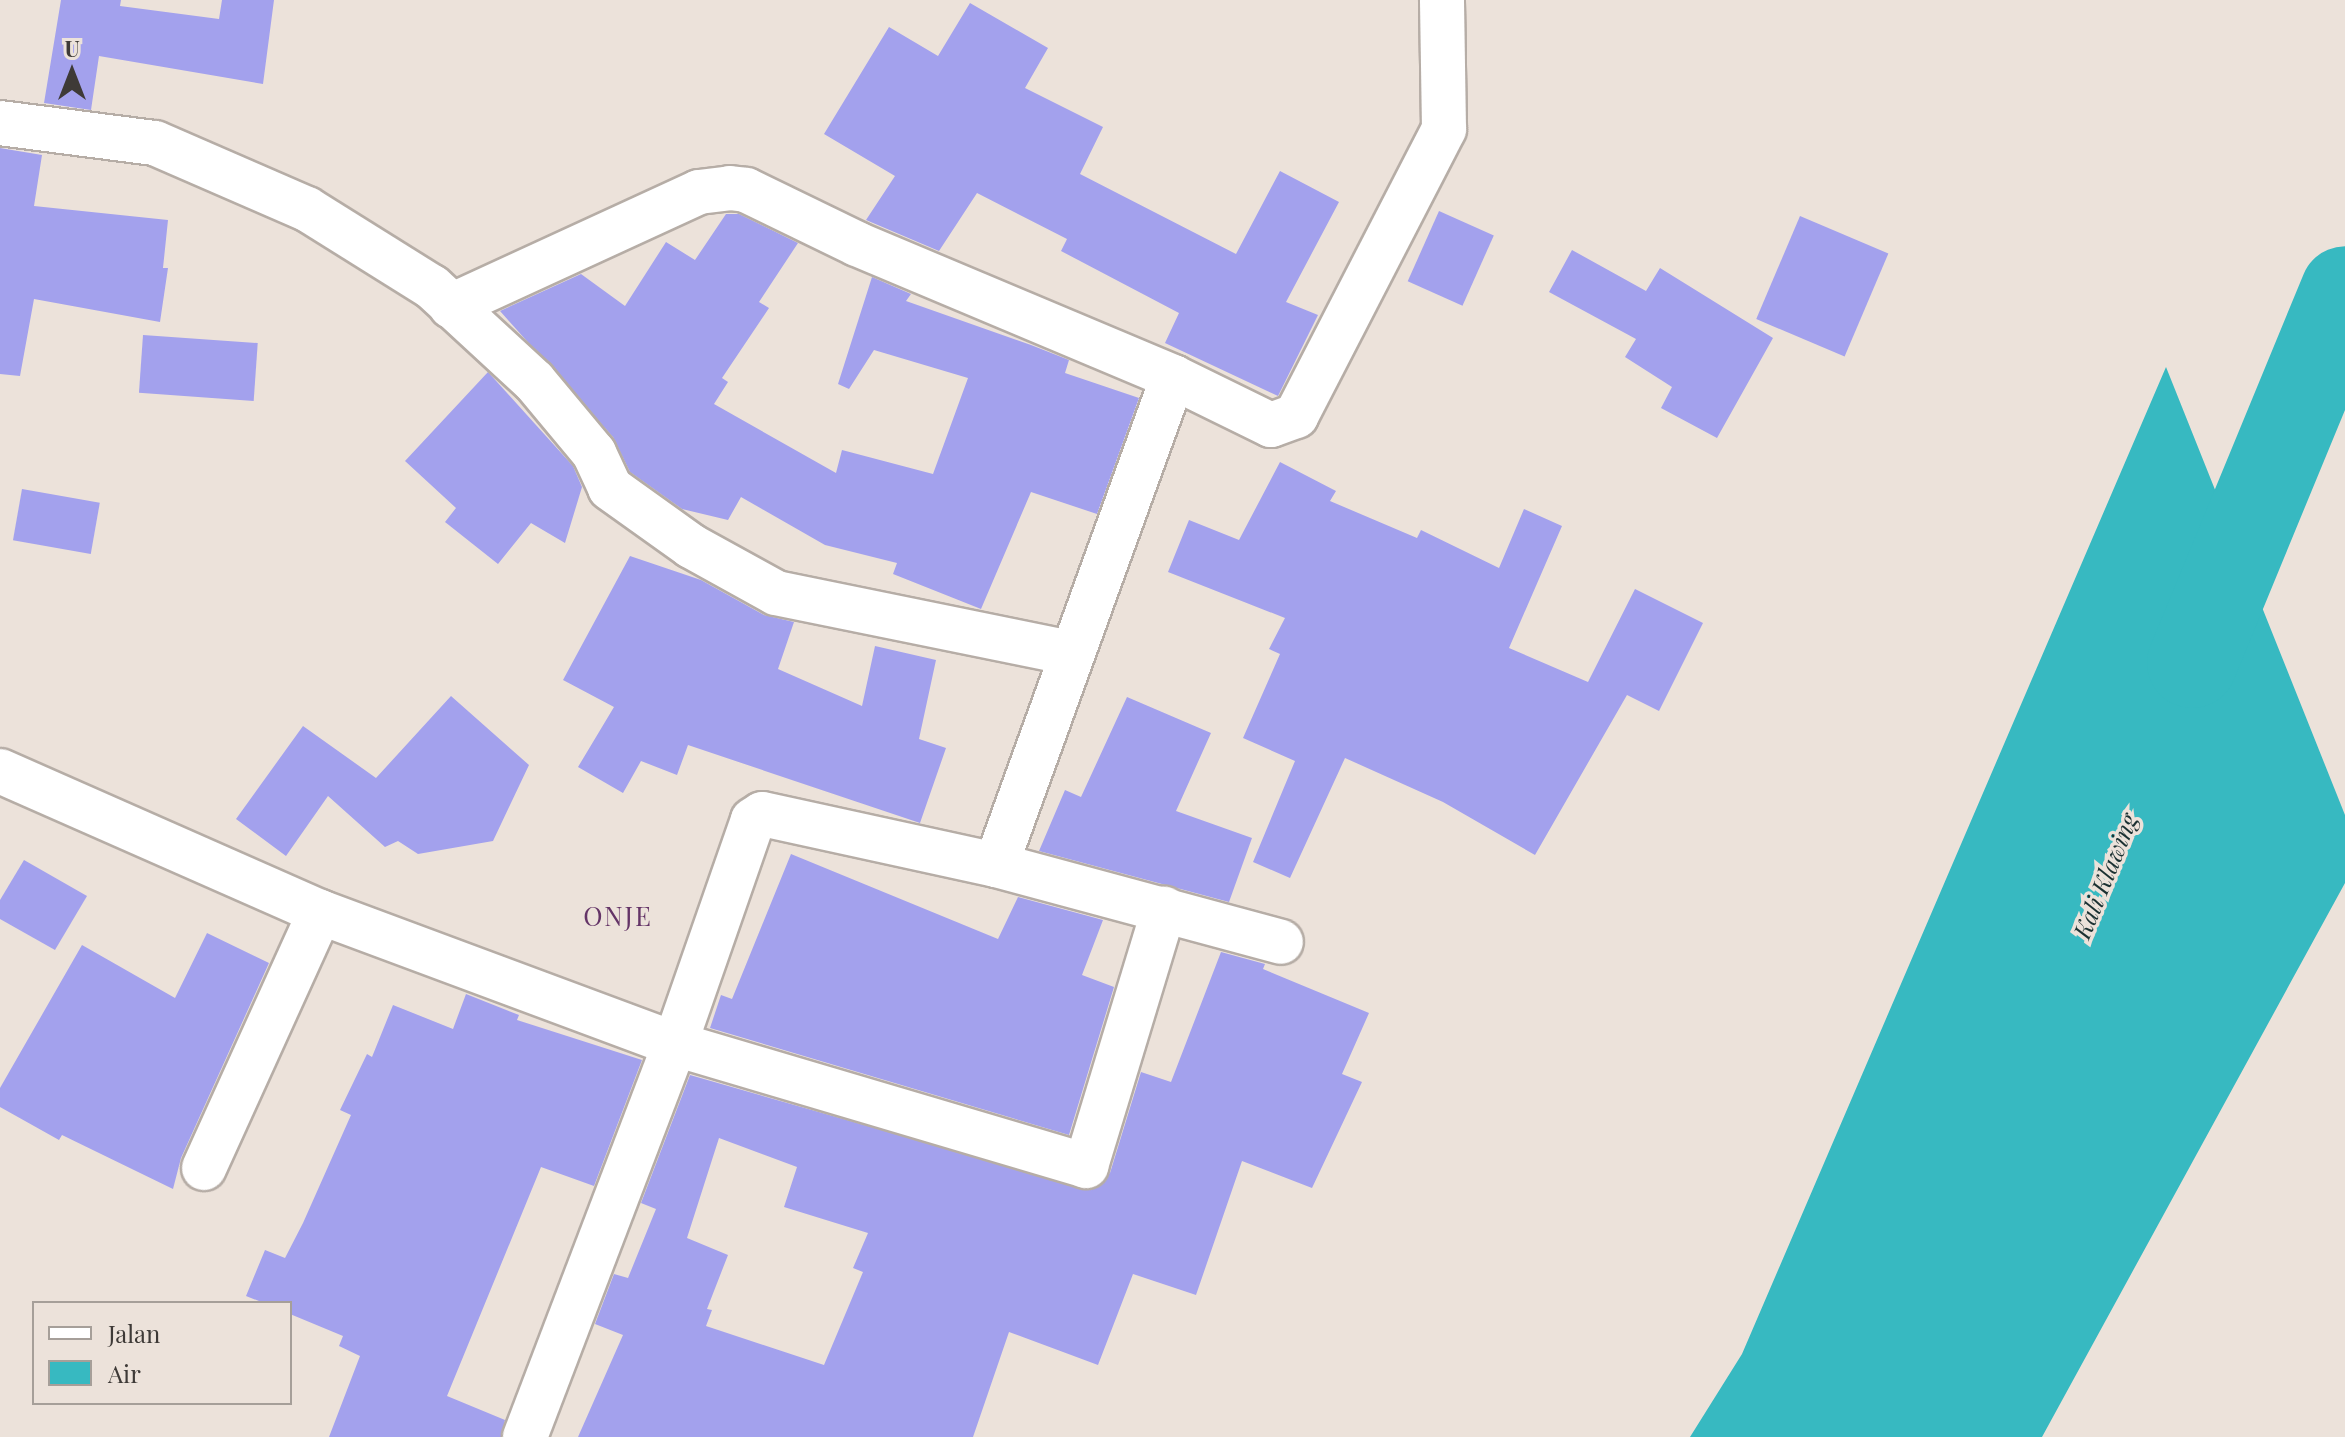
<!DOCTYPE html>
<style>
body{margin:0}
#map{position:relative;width:2345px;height:1437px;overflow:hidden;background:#ece2da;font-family:"Playfair Display",serif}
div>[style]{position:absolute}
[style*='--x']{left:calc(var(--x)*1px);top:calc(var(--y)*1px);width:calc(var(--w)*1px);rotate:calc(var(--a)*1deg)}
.water>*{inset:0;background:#37b9c1}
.river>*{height:90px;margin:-45px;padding:0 45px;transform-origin:45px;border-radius:45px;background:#37b9c1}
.building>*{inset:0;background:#a3a1ed;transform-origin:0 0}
.roads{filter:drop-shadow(2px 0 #b6ada6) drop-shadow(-2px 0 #b6ada6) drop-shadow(0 2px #b6ada6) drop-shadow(0 -2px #b6ada6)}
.minor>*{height:44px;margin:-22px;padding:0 22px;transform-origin:22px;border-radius:22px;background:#fff}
span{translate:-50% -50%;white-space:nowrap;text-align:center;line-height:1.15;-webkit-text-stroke:7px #ece2da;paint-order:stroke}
.water-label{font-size:24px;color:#1b3132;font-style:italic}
.quarter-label{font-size:26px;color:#643467;letter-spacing:2px}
.legend{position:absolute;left:32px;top:1301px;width:260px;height:104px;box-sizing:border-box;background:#ece2da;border:2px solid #a69f99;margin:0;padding:10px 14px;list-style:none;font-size:24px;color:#3e3a37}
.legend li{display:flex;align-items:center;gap:16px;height:40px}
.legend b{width:40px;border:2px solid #a69f99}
.north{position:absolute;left:32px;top:32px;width:80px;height:80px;-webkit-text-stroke:6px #ece2da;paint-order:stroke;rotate:0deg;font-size:22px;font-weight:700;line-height:32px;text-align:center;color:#3e3a37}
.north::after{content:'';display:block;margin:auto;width:28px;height:36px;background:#3e3a37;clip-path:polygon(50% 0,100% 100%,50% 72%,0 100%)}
</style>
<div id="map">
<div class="water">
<div style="clip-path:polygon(2166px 367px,2345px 815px,2345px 883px,2042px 1437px,1690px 1437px,1742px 1354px)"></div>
</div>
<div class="river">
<div style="--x:2192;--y:663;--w:402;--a:-67.6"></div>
</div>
<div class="building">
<div style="clip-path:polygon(61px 0,121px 0,120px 6px,219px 19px,222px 0,274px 0,263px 84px,99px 56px,91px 110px,44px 103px)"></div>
<div style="clip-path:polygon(970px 3px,1048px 48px,1025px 88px,1103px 127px,1080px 174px,1236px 254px,1280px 171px,1339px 202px,1286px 302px,1318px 315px,1278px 396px,1165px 343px,1179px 313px,1061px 251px,1067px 239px,977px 193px,939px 251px,866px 220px,895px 176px,824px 134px,889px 27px,938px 56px)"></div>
<div style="clip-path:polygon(0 148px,42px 155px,34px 206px,168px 220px,163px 268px,168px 268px,160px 322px,34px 299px,20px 376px,0 374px)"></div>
<div style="left:1439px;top:211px;width:60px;height:77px;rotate:24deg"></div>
<div style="clip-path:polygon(726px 214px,739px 214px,798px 243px,759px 302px,769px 308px,722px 378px,728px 382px,714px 404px,836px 473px,842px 450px,933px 474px,968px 378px,874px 350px,849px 389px,838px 384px,872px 277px,911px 294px,906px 301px,1031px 345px,1069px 360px,1065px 373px,1139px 398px,1097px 514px,1031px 492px,981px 609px,893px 574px,897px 563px,825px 545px,741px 497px,728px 520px,682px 509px,630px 472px,613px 437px,500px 311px,581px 274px,625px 306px,666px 242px,695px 260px)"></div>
<div style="left:1800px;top:216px;width:96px;height:112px;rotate:23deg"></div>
<div style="clip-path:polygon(1572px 250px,1646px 291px,1660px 268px,1773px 338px,1717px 438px,1661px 408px,1672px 387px,1625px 357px,1636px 339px,1549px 292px)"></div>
<div style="left:143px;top:335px;width:115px;height:58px;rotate:4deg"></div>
<div style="clip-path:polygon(488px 372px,573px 466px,582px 487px,565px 543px,531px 523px,498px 564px,445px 522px,456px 508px,405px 461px)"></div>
<div style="clip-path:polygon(1280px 462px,1336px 491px,1330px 501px,1417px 538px,1421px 530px,1499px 568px,1524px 509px,1562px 526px,1509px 648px,1588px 682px,1635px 589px,1703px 623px,1659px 711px,1627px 695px,1535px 855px,1443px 802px,1345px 758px,1290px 878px,1253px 862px,1295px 761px,1243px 738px,1280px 654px,1269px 649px,1285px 618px,1168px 572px,1189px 520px,1239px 540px)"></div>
<div style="left:22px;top:489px;width:79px;height:52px;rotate:10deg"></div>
<div style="clip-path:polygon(630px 556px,701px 580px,764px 615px,794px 622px,778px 669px,862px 706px,875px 646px,936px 660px,919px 739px,946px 748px,920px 823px,688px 745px,677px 775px,641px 761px,623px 793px,578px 767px,614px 707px,563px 680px)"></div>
<div style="clip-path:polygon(451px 696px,529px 765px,493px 841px,418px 854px,398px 841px,385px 847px,328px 796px,286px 856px,236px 819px,303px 726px,376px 778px)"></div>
<div style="clip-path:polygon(1127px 697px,1211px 733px,1176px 811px,1252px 838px,1229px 902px,1039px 851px,1065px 790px,1081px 797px)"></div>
<div style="clip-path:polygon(791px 854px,998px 939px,1018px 897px,1103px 920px,1082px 975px,1114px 987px,1069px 1135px,710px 1028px,721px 995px,732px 999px)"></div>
<div style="clip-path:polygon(24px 860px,87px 896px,55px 950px,0 919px,0 900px)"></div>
<div style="clip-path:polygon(207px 933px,269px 963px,181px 1158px,173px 1189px,62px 1135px,59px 1140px,0 1107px,0 1088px,82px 945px,175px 998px)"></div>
<div style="clip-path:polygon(evenodd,1221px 952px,1265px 964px,1263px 969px,1369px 1013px,1342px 1074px,1362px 1082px,1312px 1188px,1242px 1161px,1196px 1295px,1133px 1274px,1098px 1365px,1009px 1332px,973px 1437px,578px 1437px,623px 1335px,595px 1324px,614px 1274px,628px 1278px,656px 1209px,641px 1203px,690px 1075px,1091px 1190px,1110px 1173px,1141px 1072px,1171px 1082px,1221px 952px,719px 1138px,797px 1167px,784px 1207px,868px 1233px,853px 1268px,863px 1272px,824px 1365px,706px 1326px,712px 1310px,707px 1309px,728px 1255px,687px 1238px,719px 1138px)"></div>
<div style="clip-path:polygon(466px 994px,519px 1015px,517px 1020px,642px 1060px,594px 1186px,541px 1167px,447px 1396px,505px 1420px,501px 1437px,329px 1437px,360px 1356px,339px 1346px,343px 1336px,290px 1314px,290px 1303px,264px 1303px,246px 1296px,265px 1250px,285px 1258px,303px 1223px,351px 1115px,340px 1110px,367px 1054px,372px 1057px,393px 1005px,453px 1029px)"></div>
</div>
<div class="roads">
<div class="minor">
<div style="--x:0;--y:123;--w:156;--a:7.4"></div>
<div style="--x:155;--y:143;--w:166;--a:23.5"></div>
<div style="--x:307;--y:209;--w:147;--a:32"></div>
<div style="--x:432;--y:287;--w:139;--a:42.7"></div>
<div style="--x:534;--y:381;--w:94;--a:50.2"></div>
<div style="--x:594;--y:453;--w:38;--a:65"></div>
<div style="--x:610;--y:488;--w:100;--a:35.6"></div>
<div style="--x:691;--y:546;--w:97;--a:28.9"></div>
<div style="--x:776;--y:593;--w:300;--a:11.5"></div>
<div style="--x:451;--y:306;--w:273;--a:-24.7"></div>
<div style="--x:699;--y:192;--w:31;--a:-7"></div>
<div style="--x:730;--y:188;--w:16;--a:7"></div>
<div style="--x:746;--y:190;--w:123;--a:25.9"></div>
<div style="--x:857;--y:244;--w:343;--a:22.8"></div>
<div style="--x:1173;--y:377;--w:519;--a:109.94"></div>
<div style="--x:996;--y:865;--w:239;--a:-167.7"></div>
<div style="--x:762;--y:814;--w:11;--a:146"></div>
<div style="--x:753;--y:820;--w:237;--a:109.2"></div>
<div style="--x:675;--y:1044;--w:421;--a:110.9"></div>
<div style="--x:1173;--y:377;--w:109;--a:26.1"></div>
<div style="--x:1271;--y:425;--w:27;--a:-20"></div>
<div style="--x:1296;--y:416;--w:323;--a:-62.7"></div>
<div style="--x:1444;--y:129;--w:129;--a:-90.9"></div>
<div style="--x:0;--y:771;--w:350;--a:23.8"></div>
<div style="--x:320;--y:912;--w:379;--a:20.4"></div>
<div style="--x:675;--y:1044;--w:429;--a:16.5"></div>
<div style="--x:1086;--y:1166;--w:269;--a:-73.1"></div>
<div style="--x:996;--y:865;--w:295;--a:15.1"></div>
<div style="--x:204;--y:1168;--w:281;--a:-65.6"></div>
</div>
</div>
<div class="water-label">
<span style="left:2105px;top:876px;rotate:-68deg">Kali Klawing</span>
</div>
<div class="quarter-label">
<span style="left:618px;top:916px">ONJE</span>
</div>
<ul class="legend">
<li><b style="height:10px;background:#fff"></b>Jalan</li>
<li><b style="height:22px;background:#37b9c1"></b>Air</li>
</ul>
<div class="north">U</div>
</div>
